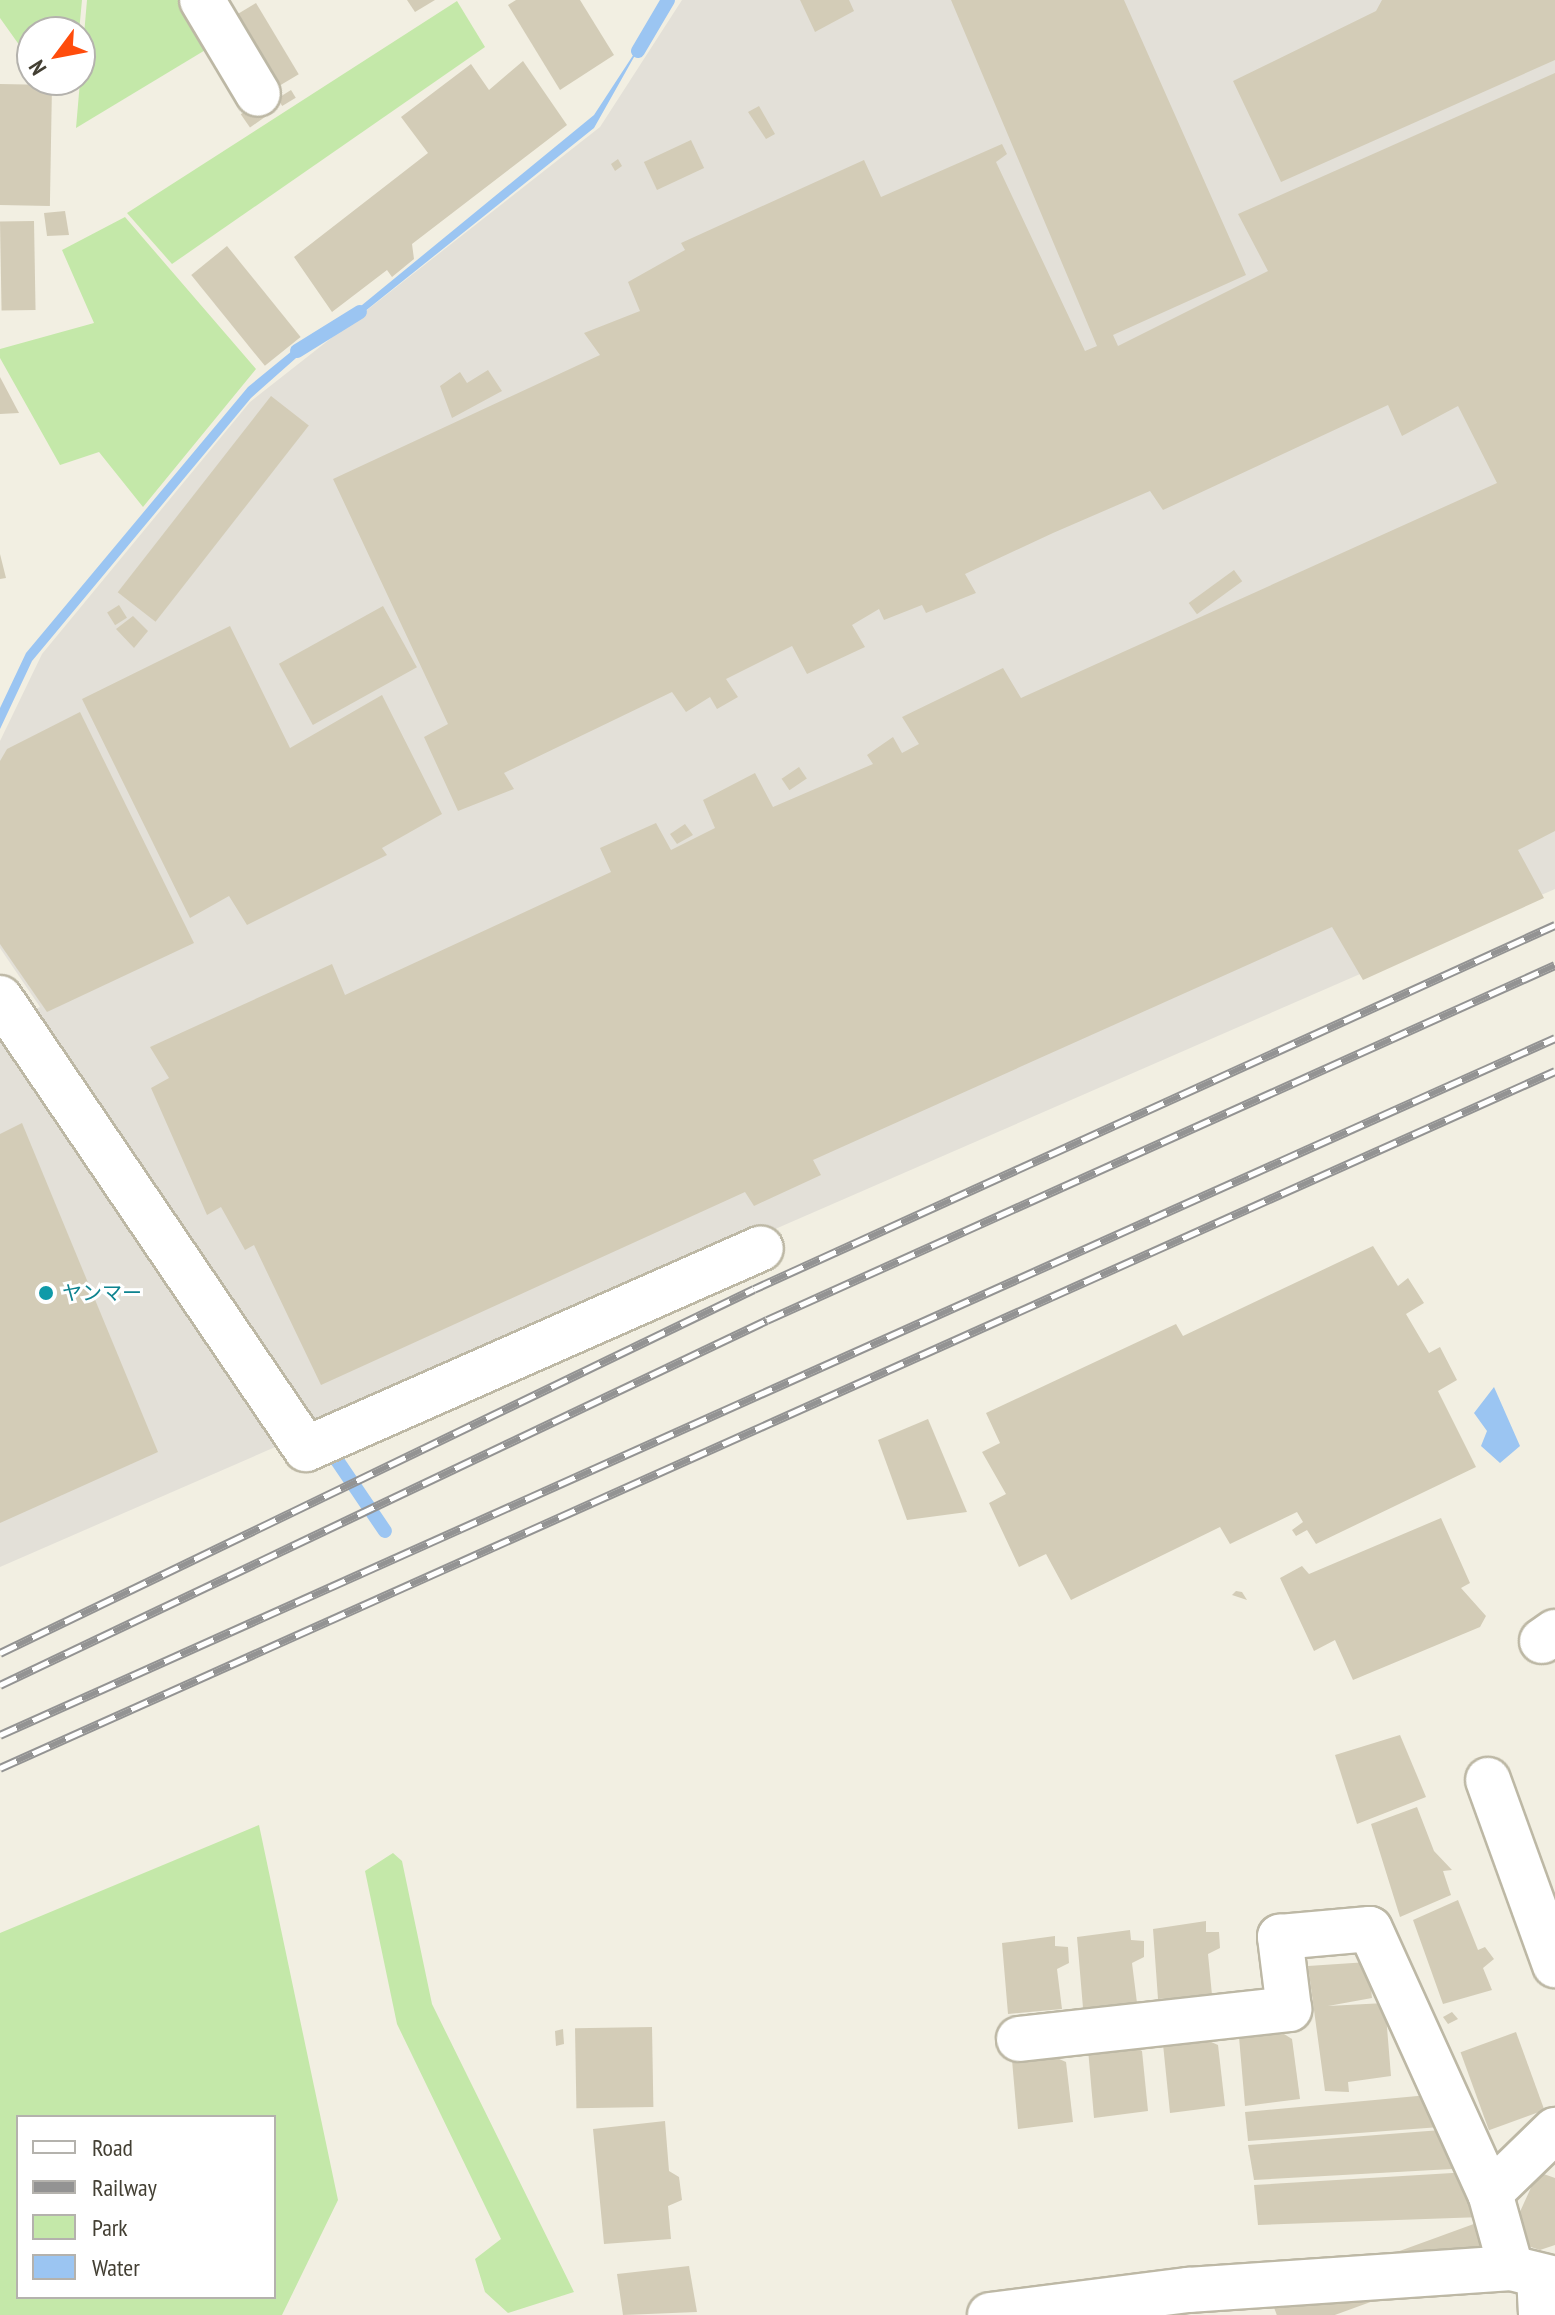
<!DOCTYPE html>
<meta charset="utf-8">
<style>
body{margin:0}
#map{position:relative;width:1555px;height:2315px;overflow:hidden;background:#f2efe2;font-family:"PT Sans Narrow","Noto Sans JP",sans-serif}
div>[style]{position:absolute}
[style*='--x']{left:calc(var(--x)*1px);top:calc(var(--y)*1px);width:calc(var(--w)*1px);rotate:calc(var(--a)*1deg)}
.industrial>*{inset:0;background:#e3e0d8}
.green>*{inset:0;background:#c4e8a9}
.water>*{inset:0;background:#9bc5f2}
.stream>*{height:14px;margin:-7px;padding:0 7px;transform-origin:7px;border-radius:7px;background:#9bc5f2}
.building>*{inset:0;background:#d3ccb7;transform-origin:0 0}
.roads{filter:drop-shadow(2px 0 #bdb8a5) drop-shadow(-2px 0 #bdb8a5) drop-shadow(0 2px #bdb8a5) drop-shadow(0 -2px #bdb8a5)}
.minor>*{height:44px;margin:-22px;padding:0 22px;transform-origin:22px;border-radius:22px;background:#fff}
.rail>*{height:9px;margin-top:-4.5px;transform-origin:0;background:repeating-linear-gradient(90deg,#fff 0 18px,#939393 0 36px);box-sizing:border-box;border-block:2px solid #939393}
.dots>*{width:22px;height:22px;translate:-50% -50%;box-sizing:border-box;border:4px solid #fff;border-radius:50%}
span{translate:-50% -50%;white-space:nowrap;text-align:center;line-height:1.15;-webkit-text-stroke:6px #fff;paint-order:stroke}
.culture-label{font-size:20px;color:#0d838f}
.left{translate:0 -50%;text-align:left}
.legend{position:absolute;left:16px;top:2115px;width:260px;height:184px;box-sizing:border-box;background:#fff;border:2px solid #b4b2ad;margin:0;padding:10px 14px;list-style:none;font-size:24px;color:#433f33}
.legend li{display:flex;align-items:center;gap:16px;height:40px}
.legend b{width:40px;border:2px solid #b4b2ad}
.north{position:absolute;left:16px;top:16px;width:80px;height:80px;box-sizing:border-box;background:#fff;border:2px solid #b4b2ad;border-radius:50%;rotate:238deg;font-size:22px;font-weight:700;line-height:32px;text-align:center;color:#433f33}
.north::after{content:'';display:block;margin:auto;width:28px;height:36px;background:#ff4c0c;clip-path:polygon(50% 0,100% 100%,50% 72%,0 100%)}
</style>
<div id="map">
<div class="industrial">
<div style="clip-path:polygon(682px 0,1555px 0,1555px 889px,0 1567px,0 1024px,40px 1007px,0 948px,0 741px,42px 654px,250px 402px,600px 127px)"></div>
</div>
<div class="green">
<div style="clip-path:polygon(0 0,82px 0,79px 32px,32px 32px,32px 63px,0 18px)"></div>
<div style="clip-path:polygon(87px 0,180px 0,207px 49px,76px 128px)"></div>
<div style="clip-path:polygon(457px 1px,485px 47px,172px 264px,127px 213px)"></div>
<div style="clip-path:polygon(125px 217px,256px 369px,143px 507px,99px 452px,60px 465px,0 358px,0 349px,94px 323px,62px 250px)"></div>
<div style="clip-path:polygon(evenodd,259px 1825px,338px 2200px,282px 2315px,0 2315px,0 1933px,259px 1825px,18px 2117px,274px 2117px,274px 2297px,18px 2297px,18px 2117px)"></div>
<div style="clip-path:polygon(393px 1853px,402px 1861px,432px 2004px,574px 2292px,508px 2313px,485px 2292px,475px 2259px,501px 2239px,397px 2024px,365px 1871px)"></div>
</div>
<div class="water">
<div style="clip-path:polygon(647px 34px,594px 128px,349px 324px,345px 319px,594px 115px)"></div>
<div style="clip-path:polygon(309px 337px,313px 343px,251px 398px,32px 661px,0 729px,0 708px,26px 653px,248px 387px)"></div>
<div style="clip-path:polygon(1494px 1387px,1520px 1446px,1500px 1463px,1481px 1446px,1487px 1431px,1474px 1413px)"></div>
</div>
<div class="stream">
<div style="--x:638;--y:51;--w:59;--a:-59.5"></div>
<div style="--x:297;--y:351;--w:74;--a:-31.8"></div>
<div style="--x:326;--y:1444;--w:105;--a:55.9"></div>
</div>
<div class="building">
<div style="clip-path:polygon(407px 0,435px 0,415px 12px)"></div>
<div style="clip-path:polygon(516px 0,580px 0,614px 55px,560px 90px,508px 5px)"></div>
<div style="clip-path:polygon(800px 0,849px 0,854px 11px,815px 32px)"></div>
<div style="clip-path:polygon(951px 0,1124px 0,1246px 275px,1113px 335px,1118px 346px,1268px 271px,1238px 214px,1555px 73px,1555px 831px,1518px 850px,1544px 898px,1363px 980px,1332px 927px,813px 1160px,821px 1175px,754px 1206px,745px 1192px,321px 1385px,254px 1245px,245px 1250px,221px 1207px,207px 1215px,151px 1088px,169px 1078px,150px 1047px,332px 964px,345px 995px,611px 872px,600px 848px,656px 823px,671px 850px,715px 828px,703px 800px,755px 773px,773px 807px,873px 764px,867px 755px,893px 737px,902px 753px,919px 744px,902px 717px,1003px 668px,1021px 698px,1497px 483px,1458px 406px,1402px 436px,1388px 405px,1163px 510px,1150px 491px,1053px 533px,965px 574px,976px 593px,926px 613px,922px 605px,884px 620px,879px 609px,852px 625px,865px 647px,807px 674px,792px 646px,726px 679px,738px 697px,717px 709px,710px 697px,686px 712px,672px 692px,504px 773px,514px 789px,458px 811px,424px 737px,448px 724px,333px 479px,600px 355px,584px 333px,640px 311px,628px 282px,685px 250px,681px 243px,864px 160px,881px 197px,1002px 144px,1007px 154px,996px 162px,1085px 351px,1097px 346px)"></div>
<div style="clip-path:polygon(1382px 0,1555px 0,1555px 60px,1281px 182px,1233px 81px,1376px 11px)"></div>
<div style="left:256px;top:3px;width:83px;height:31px;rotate:59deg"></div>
<div style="clip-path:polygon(523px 61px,567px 125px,412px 244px,414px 259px,392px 277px,387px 270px,332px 312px,294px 257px,428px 153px,401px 117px,471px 64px,489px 90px)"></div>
<div style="left:0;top:84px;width:52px;height:121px;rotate:1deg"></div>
<div style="left:291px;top:90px;width:9px;height:16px;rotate:58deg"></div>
<div style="left:267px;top:96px;width:16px;height:32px;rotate:55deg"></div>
<div style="clip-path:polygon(759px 106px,775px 134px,766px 139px,748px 112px)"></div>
<div style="left:691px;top:140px;width:31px;height:52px;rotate:65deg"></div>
<div style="clip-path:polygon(618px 159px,622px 166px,615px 171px,611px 164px)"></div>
<div style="clip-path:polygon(65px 211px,69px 235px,47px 236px,44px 213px)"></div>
<div style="left:34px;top:221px;width:89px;height:34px;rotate:89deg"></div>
<div style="left:227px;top:246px;width:117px;height:46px;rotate:51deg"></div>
<div style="clip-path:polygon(488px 370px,502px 391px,452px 418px,440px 386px,460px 372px,467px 383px)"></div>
<div style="clip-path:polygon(0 377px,19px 413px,0 414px)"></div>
<div style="left:271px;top:396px;width:48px;height:249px;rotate:38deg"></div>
<div style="clip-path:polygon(0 554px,6px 578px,0 579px)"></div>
<div style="left:1234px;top:570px;width:14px;height:56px;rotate:54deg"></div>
<div style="left:119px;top:605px;width:15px;height:14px;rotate:58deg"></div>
<div style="left:383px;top:606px;width:70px;height:119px;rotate:61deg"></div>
<div style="clip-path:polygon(133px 616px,148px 631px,134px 648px,116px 629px)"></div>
<div style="clip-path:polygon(230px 626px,290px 748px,382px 695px,442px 814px,382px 848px,387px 855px,247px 925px,229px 896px,190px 918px,82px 699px)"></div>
<div style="clip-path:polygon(80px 712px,194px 943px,47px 1012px,0 944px,0 761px,7px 749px)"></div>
<div style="left:799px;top:767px;width:14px;height:21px;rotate:56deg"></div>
<div style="clip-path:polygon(685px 824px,693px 835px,677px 844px,670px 834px)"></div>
<div style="clip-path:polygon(22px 1123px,158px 1452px,0 1523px,0 1134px)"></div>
<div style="clip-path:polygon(1373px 1246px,1398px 1286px,1408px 1278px,1424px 1303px,1406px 1314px,1429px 1353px,1440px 1347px,1457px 1380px,1438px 1391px,1476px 1467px,1316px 1544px,1307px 1530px,1296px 1536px,1292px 1530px,1303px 1522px,1297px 1512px,1230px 1544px,1220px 1527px,1071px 1600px,1046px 1554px,1019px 1567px,989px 1503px,1006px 1494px,982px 1452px,1000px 1443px,986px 1413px,1176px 1324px,1183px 1336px)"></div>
<div style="clip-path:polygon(928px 1419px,967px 1512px,907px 1520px,878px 1440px)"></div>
<div style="clip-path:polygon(1441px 1518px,1470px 1583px,1461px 1588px,1486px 1616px,1480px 1627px,1353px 1680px,1335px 1640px,1314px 1651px,1280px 1578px,1302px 1566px,1309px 1574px)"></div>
<div style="clip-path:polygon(1236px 1591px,1242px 1592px,1247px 1600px,1232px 1595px)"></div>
<div style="clip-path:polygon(1400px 1735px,1426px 1797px,1357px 1824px,1335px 1755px)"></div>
<div style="clip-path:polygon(1417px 1807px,1434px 1851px,1452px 1870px,1443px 1871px,1451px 1895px,1400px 1917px,1371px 1824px)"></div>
<div style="clip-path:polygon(1458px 1900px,1478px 1950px,1485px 1947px,1494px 1959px,1483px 1968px,1492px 1990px,1443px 2004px,1413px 1920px)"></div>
<div style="clip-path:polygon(1206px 1921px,1206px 1932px,1219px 1932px,1220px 1948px,1208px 1954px,1212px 1995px,1158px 1999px,1153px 1929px)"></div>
<div style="clip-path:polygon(1130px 1930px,1131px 1940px,1144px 1941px,1144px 1957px,1132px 1963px,1137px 2003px,1083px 2008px,1077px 1937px)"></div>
<div style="clip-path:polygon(1055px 1936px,1055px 1946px,1068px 1947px,1069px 1963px,1057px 1969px,1062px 2009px,1008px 2014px,1002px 1943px)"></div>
<div style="clip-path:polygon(1368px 1962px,1372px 1998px,1328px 2006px,1385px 2003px,1391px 2076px,1348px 2082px,1349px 2092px,1325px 2091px,1308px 1966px)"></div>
<div style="clip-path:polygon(1452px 2012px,1458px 2019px,1448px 2024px,1443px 2017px)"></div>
<div style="left:652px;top:2027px;width:80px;height:77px;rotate:89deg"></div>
<div style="clip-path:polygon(563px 2029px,564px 2044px,556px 2046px,555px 2031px)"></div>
<div style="left:1516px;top:2032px;width:83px;height:59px;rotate:70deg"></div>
<div style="clip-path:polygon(1284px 2034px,1292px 2039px,1300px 2099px,1245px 2106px,1239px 2037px)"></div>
<div style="clip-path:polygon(1209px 2041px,1218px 2045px,1225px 2106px,1170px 2113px,1163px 2044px)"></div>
<div style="clip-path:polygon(1133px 2046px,1142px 2051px,1148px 2111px,1094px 2118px,1088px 2049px)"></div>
<div style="clip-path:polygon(1057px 2058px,1066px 2062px,1073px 2122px,1018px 2129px,1012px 2060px)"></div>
<div style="clip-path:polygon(1439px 2094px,1454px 2126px,1248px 2141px,1245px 2112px)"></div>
<div style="clip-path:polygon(665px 2121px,669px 2171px,679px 2177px,682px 2200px,668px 2206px,671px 2239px,604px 2244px,593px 2129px)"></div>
<div style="clip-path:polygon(1454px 2129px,1470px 2168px,1254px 2180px,1248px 2145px)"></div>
<div style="clip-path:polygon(1469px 2172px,1482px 2217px,1258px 2225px,1254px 2185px)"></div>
<div style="clip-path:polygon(1538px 2172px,1555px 2178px,1555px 2245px,1540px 2250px,1522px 2244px,1524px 2230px,1514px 2225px)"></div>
<div style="left:1482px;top:2221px;width:38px;height:225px;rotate:70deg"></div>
<div style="clip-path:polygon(689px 2266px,697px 2312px,623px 2315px,617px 2274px)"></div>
</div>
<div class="roads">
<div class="minor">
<div style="--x:202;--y:0;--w:109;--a:59.2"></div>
<div style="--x:0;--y:998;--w:545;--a:55.84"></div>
<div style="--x:306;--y:1449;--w:497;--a:-23.8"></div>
<div style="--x:1542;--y:1641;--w:16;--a:-35"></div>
<div style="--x:1488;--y:1780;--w:197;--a:70.1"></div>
<div style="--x:1019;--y:2039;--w:272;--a:-6.3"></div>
<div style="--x:1289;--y:2009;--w:73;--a:-97.1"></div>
<div style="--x:1280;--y:1937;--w:90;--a:-5.1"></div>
<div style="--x:1370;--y:1929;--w:290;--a:65.6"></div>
<div style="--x:1511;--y:2268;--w:78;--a:-105.6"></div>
<div style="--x:1490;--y:2193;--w:91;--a:-44.1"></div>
<div style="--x:1539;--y:2276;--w:39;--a:87"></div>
<div style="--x:990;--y:2315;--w:200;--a:-7.2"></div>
<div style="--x:1188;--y:2290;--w:324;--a:-3.9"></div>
<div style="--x:1511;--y:2268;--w:45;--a:14"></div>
</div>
</div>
<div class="rail">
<div style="--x:0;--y:1653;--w:837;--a:-25.77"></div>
<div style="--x:754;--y:1289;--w:880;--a:-24.44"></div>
<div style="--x:0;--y:1685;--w:849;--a:-25.45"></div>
<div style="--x:767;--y:1320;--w:864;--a:-24.25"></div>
<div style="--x:0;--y:1735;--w:1704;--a:-24.14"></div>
<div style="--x:0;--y:1768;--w:1704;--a:-24.14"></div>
</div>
<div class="dots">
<div style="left:46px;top:1293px;background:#0f9aa8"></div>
</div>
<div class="culture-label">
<span class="left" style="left:62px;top:1293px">ヤンマー</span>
</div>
<ul class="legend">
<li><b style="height:10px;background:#fff"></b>Road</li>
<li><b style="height:10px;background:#939393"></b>Railway</li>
<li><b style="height:22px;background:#c4e8a9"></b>Park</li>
<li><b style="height:22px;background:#9bc5f2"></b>Water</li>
</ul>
<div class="north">N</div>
</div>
